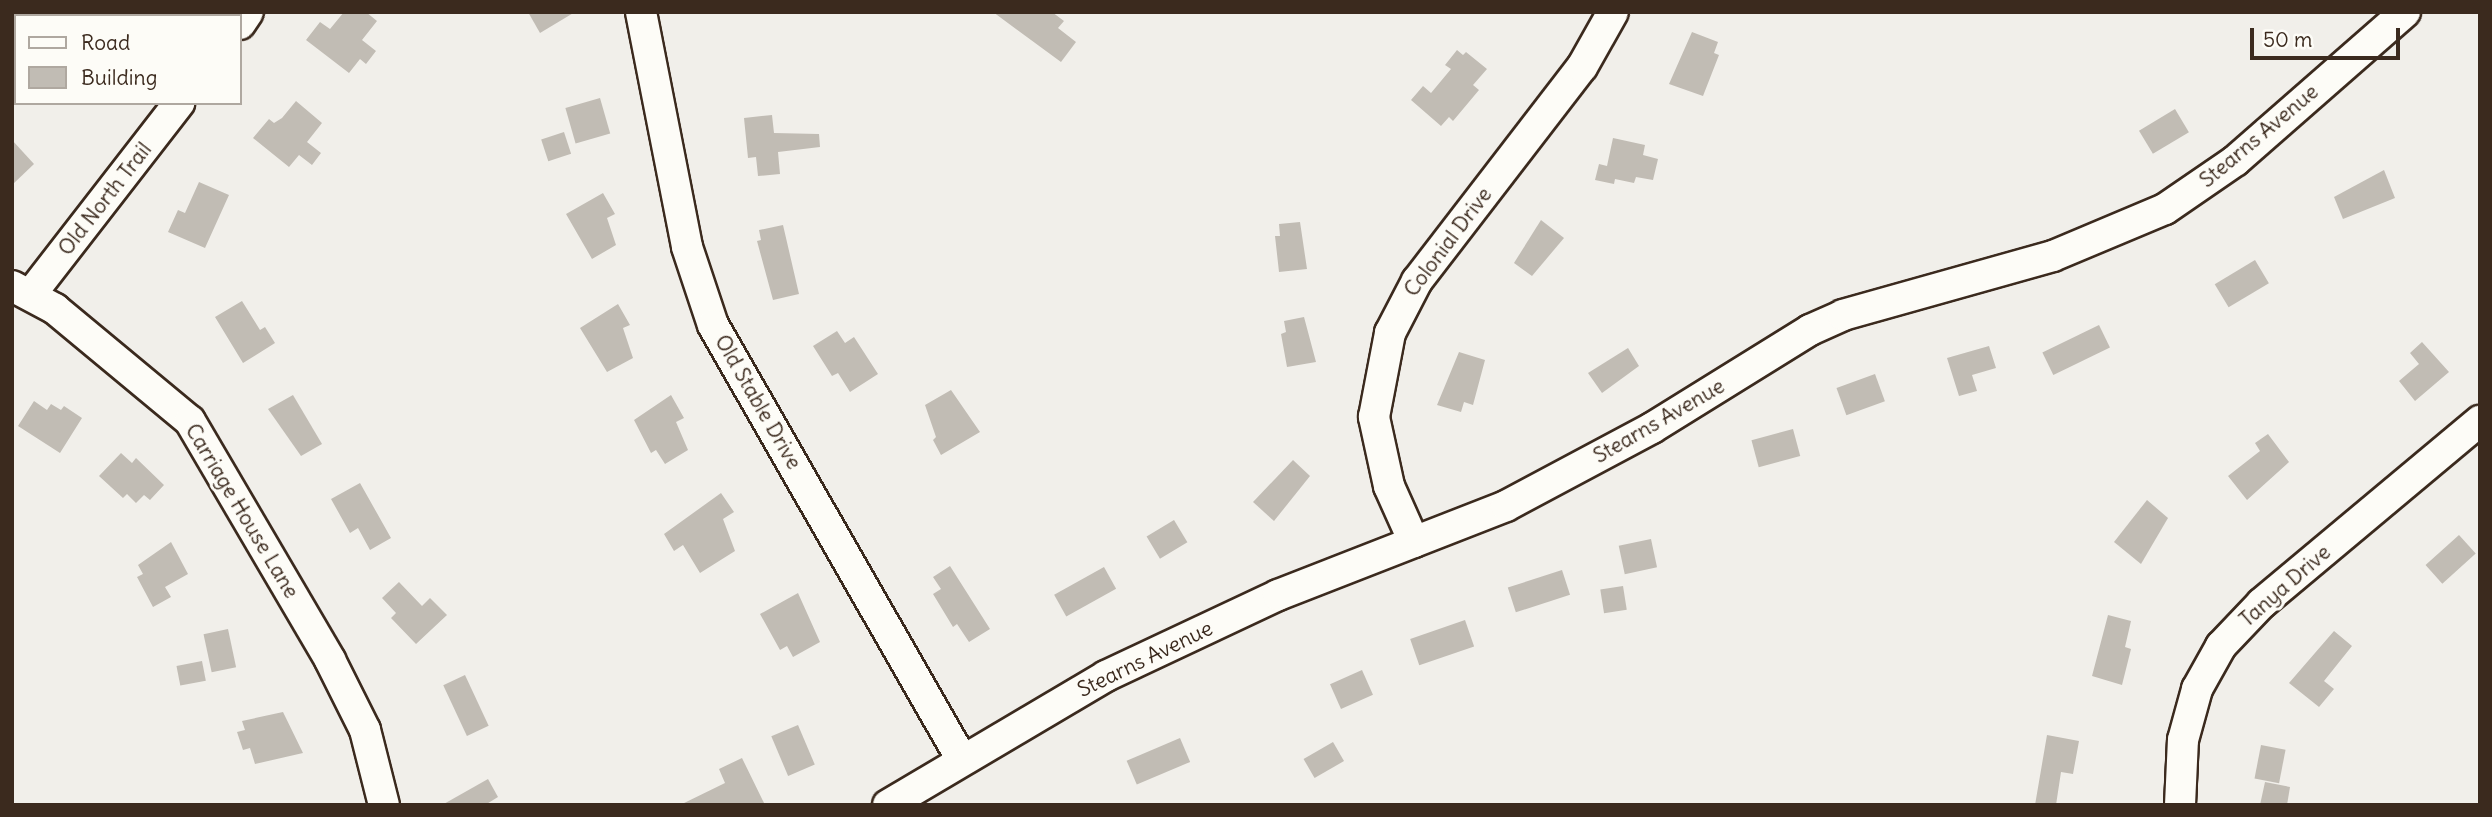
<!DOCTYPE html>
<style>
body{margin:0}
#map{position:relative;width:2492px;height:817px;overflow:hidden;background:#f1efea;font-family:Delius,sans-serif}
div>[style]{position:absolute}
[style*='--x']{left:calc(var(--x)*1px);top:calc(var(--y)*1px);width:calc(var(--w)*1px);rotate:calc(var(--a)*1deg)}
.building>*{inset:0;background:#c1bcb4;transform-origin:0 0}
.roads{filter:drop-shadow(2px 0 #3b2a1e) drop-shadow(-2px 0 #3b2a1e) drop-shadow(0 2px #3b2a1e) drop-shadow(0 -2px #3b2a1e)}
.minor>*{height:30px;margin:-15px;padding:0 15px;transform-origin:15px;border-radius:15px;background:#fdfcf7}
span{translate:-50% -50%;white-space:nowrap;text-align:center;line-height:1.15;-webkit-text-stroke:6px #fdfcf7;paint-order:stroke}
.street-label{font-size:21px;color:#3b2a1e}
.frame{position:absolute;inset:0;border:14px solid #3b2a1e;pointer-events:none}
.legend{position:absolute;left:14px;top:14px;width:228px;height:91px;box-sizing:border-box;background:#fdfcf7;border:2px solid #afa8a0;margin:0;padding:9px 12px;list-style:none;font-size:21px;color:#3b2a1e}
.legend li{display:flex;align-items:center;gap:14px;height:35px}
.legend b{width:35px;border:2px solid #afa8a0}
.scale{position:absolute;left:2250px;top:28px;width:150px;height:32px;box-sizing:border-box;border:4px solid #3b2a1e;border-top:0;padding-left:9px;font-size:21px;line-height:24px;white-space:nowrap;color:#3b2a1e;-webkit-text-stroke:5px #fdfcf7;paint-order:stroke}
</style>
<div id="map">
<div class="building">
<div style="clip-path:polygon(344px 12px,366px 12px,377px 21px,362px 40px,376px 51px,366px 64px,360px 59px,349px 73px,306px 40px,320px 22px,330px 29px)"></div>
<div style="clip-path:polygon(528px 12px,575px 12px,540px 33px)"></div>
<div style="clip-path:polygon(993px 12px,1052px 12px,1064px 21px,1058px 28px,1076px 42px,1061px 62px)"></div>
<div style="clip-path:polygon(1692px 32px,1718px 42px,1714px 53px,1719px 55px,1703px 96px,1669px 84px)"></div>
<div style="clip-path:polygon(1457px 50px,1463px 55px,1466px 52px,1487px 69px,1473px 85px,1479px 90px,1453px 121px,1449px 117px,1441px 126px,1411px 100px,1423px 86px,1431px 93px,1451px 69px,1445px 65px)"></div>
<div style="left:600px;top:98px;width:37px;height:36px;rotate:74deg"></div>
<div style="clip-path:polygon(296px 101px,322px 123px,307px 142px,321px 153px,312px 165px,299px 155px,289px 167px,253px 138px,269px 119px,274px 123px,282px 118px)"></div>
<div style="left:2175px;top:109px;width:27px;height:42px;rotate:59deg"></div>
<div style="clip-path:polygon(772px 115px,774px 133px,819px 134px,820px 147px,778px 152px,780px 174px,758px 176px,756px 157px,748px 158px,744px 118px)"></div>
<div style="left:564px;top:132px;width:23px;height:24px;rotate:72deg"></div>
<div style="clip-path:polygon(1613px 138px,1645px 145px,1643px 155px,1658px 159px,1653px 180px,1636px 177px,1634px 183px,1615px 179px,1614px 184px,1595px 180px,1599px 164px,1607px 166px)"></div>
<div style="clip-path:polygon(12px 140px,34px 164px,12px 185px)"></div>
<div style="clip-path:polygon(2384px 170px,2395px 198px,2343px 219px,2334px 197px)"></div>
<div style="clip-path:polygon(199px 182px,229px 195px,205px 248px,168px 232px,178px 210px,185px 213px)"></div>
<div style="clip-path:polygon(603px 193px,615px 214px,607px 218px,616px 245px,592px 259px,566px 214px)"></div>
<div style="clip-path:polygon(1541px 220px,1564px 238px,1532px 276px,1514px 263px)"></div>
<div style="clip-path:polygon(1300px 222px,1307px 269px,1279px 272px,1275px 236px,1280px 236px,1279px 224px)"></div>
<div style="clip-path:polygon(783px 225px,799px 294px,773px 300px,757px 241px,761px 240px,759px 230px)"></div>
<div style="left:2255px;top:260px;width:27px;height:47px;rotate:59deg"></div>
<div style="clip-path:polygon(242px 301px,260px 330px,265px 327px,275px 343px,243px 363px,215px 317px)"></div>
<div style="clip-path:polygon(618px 304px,630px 325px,623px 328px,633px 358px,607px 372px,580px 328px)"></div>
<div style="clip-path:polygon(1304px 317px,1316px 362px,1287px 367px,1281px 334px,1286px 332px,1284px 321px)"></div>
<div style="left:2099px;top:325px;width:25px;height:63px;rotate:64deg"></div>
<div style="clip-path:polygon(837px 331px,845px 343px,854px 337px,878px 374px,850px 392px,838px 373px,832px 376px,813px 346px)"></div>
<div style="clip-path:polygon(2422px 342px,2449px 372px,2415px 401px,2399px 381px,2419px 364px,2410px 353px)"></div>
<div style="clip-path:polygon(1989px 346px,1996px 368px,1972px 375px,1977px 391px,1959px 396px,1947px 358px)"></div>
<div style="clip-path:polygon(1628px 348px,1639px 366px,1602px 393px,1588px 373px)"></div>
<div style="clip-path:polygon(1459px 352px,1485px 360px,1473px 405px,1464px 402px,1461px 412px,1437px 405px)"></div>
<div style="left:1875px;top:374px;width:29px;height:41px;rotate:70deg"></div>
<div style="clip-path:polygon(951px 390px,980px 432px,941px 455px,933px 440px,936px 437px,925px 405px)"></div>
<div style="clip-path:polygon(293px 395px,322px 444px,301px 456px,268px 409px)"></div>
<div style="clip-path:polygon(671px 395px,684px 418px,676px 422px,688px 450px,665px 464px,656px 450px,651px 453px,634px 420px)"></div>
<div style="clip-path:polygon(34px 401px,47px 410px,51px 404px,61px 410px,64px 406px,82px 418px,60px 453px,18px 426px)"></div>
<div style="left:1793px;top:429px;width:28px;height:43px;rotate:75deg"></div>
<div style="clip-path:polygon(2268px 434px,2289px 462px,2247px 500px,2228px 476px,2260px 451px,2255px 443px)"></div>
<div style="clip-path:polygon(121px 453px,132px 463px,136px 458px,164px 485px,150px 500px,144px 495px,136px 503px,127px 494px,123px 498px,99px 476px)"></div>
<div style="clip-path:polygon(1293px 460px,1310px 476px,1274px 521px,1253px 502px)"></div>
<div style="clip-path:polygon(360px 483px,391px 538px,370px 550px,358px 528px,350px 533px,331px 499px)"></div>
<div style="clip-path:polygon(721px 493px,734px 512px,723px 519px,735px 551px,700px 573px,683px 545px,674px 551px,664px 534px)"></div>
<div style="clip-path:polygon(2147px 500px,2168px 518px,2141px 564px,2114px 542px)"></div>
<div style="left:1174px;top:520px;width:26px;height:32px;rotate:59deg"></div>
<div style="left:2459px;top:535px;width:25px;height:45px;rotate:48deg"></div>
<div style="left:1651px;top:539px;width:29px;height:33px;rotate:78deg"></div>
<div style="clip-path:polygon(171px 542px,188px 574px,165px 587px,171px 597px,153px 607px,137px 577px,143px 574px,138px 565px)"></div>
<div style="clip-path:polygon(950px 566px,990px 629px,969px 642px,957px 624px,953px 627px,933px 594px,941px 589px,933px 577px)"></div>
<div style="left:1104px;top:567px;width:25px;height:57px;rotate:61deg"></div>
<div style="left:1562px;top:570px;width:26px;height:57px;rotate:72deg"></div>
<div style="clip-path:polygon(399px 582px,422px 606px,430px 598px,447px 615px,416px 644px,391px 618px,396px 613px,382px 598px)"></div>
<div style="left:1623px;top:586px;width:24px;height:23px;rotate:81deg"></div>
<div style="clip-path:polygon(798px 593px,820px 642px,793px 657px,787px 646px,780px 650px,760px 614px)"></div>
<div style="clip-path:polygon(2108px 615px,2131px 621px,2125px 647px,2131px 649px,2122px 685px,2092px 676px)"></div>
<div style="left:1465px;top:620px;width:28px;height:58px;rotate:71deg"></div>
<div style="left:228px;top:629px;width:39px;height:25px;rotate:78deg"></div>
<div style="clip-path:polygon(2334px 631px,2352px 646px,2324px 681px,2334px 689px,2319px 707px,2289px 683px)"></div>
<div style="left:202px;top:661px;width:20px;height:26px;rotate:79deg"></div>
<div style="left:1362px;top:670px;width:27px;height:35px;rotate:66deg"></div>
<div style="left:465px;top:675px;width:56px;height:24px;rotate:65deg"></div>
<div style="clip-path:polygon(283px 712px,303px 753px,255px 764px,250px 748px,243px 750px,237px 732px,245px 730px,242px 721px)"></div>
<div style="left:798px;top:725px;width:43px;height:29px;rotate:67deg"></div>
<div style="clip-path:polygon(2047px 735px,2079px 741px,2073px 774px,2061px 772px,2056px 805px,2035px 805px)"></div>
<div style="left:1180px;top:738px;width:26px;height:58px;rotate:67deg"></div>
<div style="left:1333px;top:742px;width:22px;height:34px;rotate:60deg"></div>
<div style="left:2261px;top:745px;width:25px;height:34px;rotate:11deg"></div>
<div style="clip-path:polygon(742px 758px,765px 805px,680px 805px,725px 783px,719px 769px)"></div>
<div style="clip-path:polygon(488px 779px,498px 797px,485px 805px,442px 805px)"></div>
<div style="clip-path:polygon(2265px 782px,2290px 787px,2287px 805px,2260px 805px)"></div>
</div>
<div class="roads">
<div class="minor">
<div style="--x:641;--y:12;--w:239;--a:78.9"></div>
<div style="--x:687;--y:247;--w:82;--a:71.6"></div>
<div style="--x:713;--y:325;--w:499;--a:60.2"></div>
<div style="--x:240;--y:24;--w:14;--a:-56"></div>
<div style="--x:12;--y:286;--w:49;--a:28.1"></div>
<div style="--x:55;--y:309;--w:175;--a:39.7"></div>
<div style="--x:190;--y:421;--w:277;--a:59.6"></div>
<div style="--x:330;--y:660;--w:78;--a:63.4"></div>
<div style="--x:365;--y:730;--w:77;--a:75.8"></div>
<div style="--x:31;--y:294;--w:242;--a:-52.2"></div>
<div style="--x:1414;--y:542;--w:61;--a:-114.1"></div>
<div style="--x:1389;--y:486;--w:71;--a:-102.3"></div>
<div style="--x:1374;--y:417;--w:86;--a:-79.2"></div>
<div style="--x:1390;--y:333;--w:59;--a:-62.6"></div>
<div style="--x:1417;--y:281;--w:270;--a:-52.4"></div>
<div style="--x:1582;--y:67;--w:63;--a:-60.6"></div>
<div style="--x:888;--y:805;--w:253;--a:-30.6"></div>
<div style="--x:1106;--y:676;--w:190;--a:-25.2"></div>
<div style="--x:1278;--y:595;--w:245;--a:-21.3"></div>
<div style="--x:1506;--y:506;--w:166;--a:-28.1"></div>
<div style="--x:1652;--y:428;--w:186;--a:-31.8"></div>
<div style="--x:1810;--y:330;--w:36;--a:-24"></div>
<div style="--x:1843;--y:315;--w:218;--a:-15.7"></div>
<div style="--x:2053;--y:256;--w:121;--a:-22.8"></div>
<div style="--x:2165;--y:209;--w:85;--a:-34.4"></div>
<div style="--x:2235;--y:161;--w:226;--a:-41.2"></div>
<div style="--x:2180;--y:805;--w:65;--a:-87.4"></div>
<div style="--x:2183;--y:740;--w:53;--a:-74.6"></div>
<div style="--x:2197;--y:689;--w:49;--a:-60.8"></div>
<div style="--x:2221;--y:646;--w:59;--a:-46.4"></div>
<div style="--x:2262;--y:603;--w:284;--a:-39.9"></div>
</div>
</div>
<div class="street-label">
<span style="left:2259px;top:136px;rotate:-40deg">Stearns Avenue</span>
<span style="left:105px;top:199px;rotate:-52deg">Old North Trail</span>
<span style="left:1448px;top:242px;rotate:-53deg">Colonial Drive</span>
<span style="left:758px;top:402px;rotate:60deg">Old Stable Drive</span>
<span style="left:1659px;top:421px;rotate:-30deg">Stearns Avenue</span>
<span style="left:242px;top:511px;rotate:59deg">Carriage House Lane</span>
<span style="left:2285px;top:586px;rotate:-41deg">Tanya Drive</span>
<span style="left:1145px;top:659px;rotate:-26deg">Stearns Avenue</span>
</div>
<div class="frame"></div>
<ul class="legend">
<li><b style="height:9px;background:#fdfcf7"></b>Road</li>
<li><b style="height:19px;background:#c1bcb4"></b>Building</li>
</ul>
<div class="scale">50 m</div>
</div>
